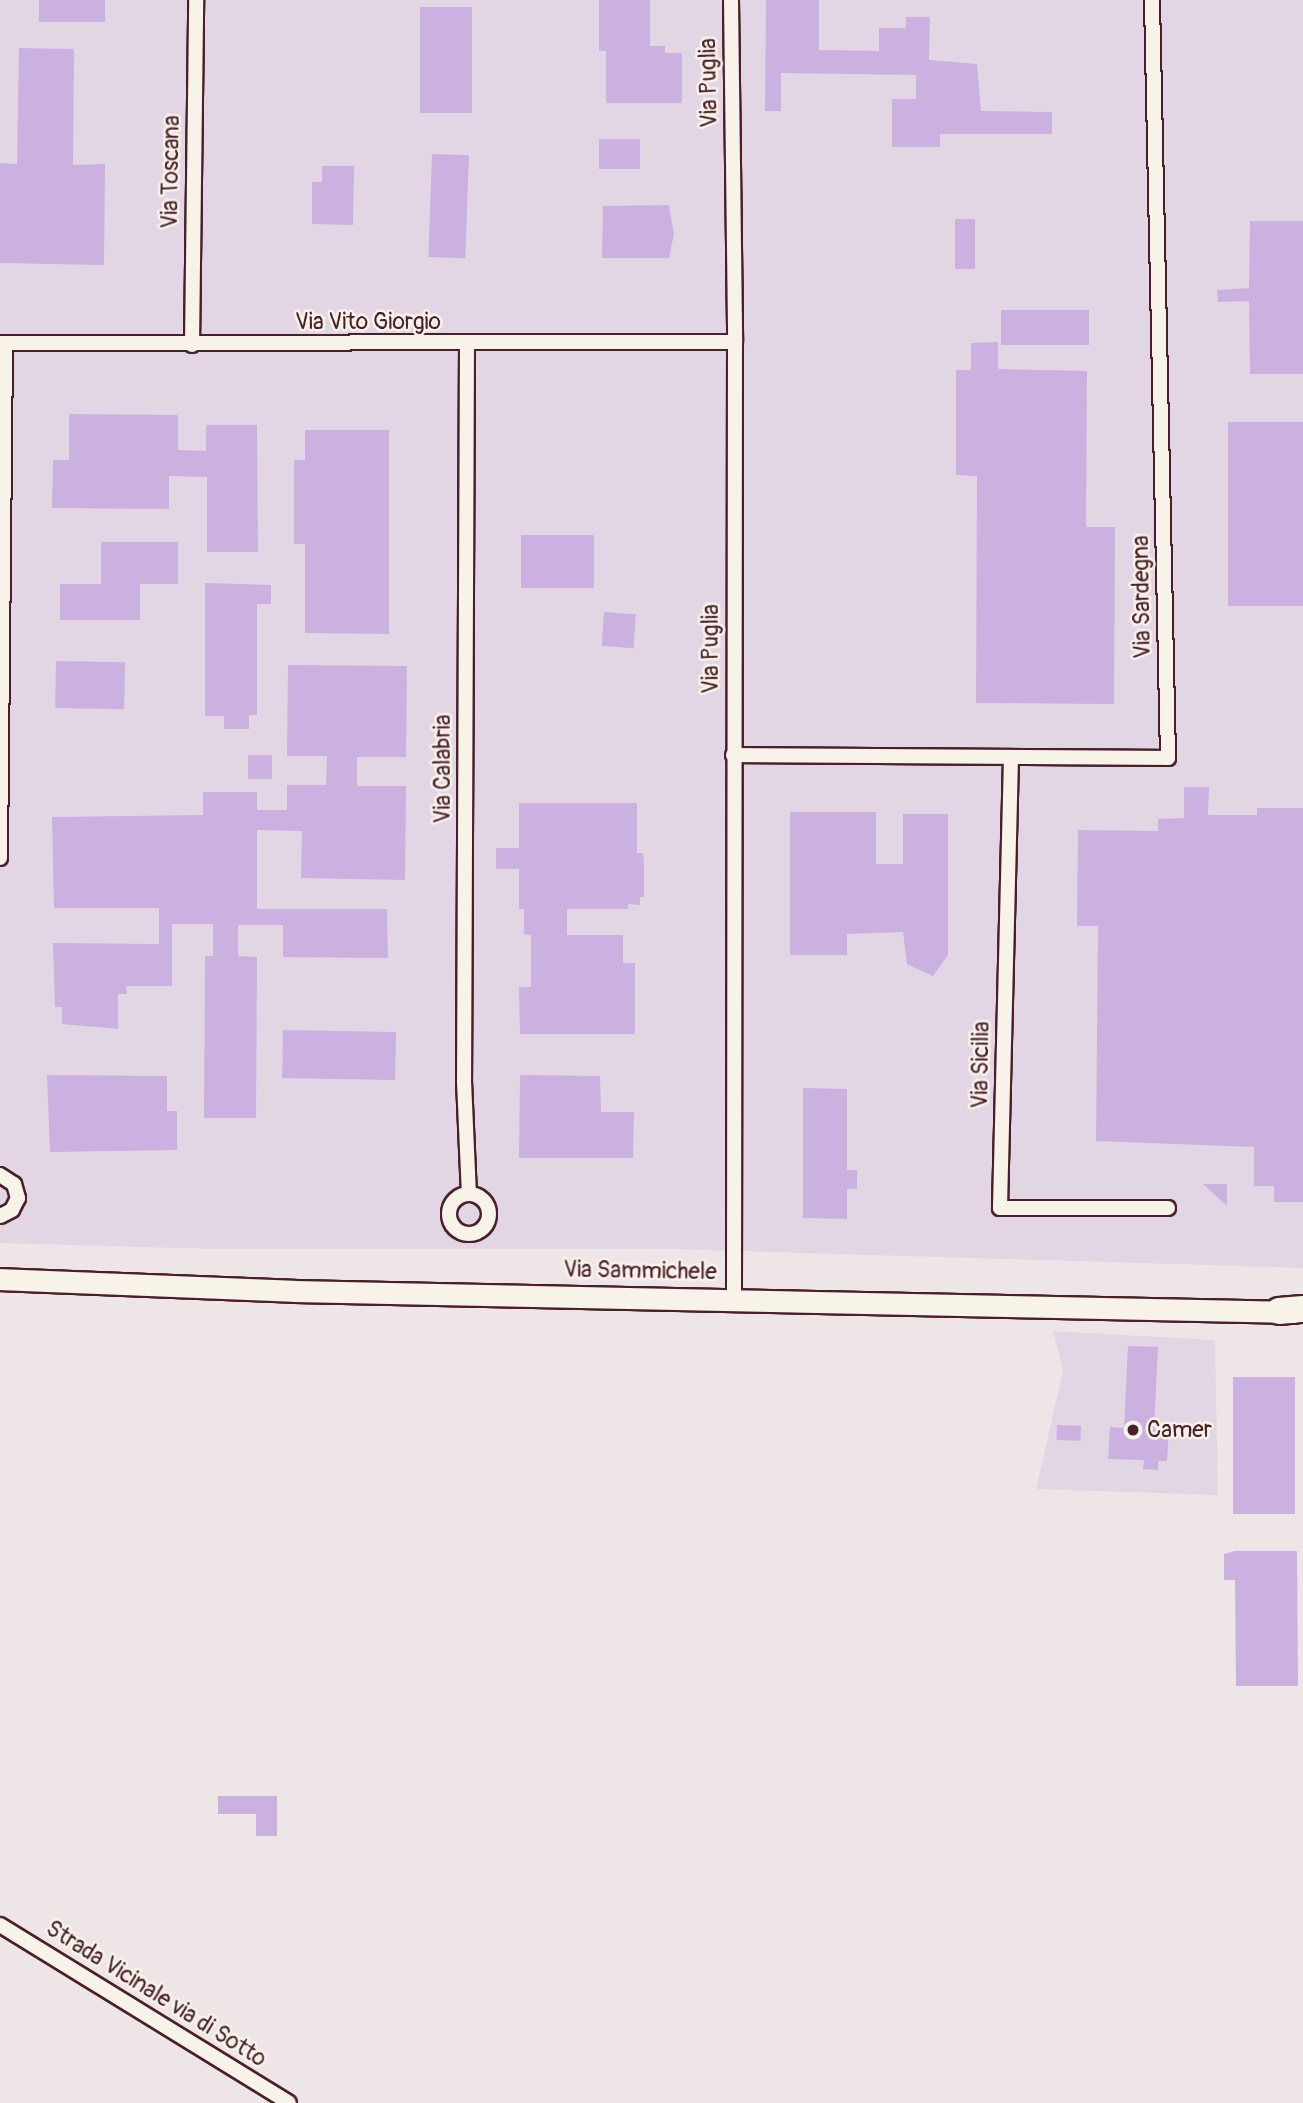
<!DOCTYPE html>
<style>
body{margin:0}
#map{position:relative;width:1303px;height:2103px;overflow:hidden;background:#eee6e6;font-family:Pangolin,sans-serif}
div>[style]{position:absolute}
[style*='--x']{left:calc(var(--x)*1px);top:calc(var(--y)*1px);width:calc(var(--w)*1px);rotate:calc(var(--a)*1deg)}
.built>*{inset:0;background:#e3d6e4}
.building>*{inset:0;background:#cab1e0;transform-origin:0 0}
.roads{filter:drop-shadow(2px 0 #4a1f2b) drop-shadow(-2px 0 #4a1f2b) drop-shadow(0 2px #4a1f2b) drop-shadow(0 -2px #4a1f2b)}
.street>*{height:14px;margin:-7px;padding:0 7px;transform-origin:7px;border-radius:7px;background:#f7f3e8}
.street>.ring{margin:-7px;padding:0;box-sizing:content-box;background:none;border:14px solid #f7f3e8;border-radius:50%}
.secondary>*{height:21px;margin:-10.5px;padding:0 10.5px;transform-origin:10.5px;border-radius:10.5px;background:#f7f3e8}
.highway>*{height:26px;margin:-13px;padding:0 13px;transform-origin:13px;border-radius:13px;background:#f7f3e8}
.dots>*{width:19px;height:19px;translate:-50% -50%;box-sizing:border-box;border:4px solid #f7f3e8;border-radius:50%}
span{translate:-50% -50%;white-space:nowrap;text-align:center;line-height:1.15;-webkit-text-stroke:5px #f7f3e8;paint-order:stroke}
.street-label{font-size:23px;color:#4a1f2b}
.poi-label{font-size:23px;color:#4a1f2b}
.left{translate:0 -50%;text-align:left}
</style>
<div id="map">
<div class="built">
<div style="clip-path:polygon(0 0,1303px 0,1303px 1268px,674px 1249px,213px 1249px,0 1243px)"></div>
<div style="clip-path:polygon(1053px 1331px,1215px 1340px,1218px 1495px,1036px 1489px,1063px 1371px)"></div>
</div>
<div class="building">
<div style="left:39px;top:0;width:66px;height:22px"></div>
<div style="clip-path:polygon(599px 0,650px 0,650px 46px,665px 46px,665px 53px,682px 53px,682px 103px,606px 103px,606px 51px,599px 51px)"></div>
<div style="clip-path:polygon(766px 0,819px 0,819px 50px,879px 51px,879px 28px,906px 28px,906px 17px,930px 17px,929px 60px,977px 64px,981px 111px,1052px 112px,1052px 134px,940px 134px,940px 147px,892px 147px,892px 99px,916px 99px,916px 75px,781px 73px,781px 111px,765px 111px)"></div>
<div style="left:420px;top:7px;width:52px;height:106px"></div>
<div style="clip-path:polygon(19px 48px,74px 49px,73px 165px,105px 164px,104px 265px,0 263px,0 163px,17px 164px)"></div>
<div style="left:599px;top:139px;width:41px;height:30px"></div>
<div style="left:432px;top:154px;width:37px;height:103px;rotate:2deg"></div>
<div style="clip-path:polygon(322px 166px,354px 166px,353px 225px,312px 224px,312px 182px,322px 182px)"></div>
<div style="clip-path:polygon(669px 205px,674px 234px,669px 258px,602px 258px,603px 206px)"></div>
<div style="left:955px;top:219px;width:20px;height:50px"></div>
<div style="clip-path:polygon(1250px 221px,1303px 221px,1303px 374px,1250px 374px,1249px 301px,1218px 302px,1217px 290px,1249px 288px)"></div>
<div style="left:1001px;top:310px;width:88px;height:35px"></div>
<div style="clip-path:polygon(998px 342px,998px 369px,1087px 371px,1086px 527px,1115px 527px,1114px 704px,976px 703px,977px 476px,956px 475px,956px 370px,971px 370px,971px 343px)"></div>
<div style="clip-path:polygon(69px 414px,178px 415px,178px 450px,206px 451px,206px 425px,257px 425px,258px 552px,207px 552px,207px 477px,169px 476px,169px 509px,52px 508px,53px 460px,69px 460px)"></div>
<div style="left:1228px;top:422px;width:75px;height:184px"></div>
<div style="clip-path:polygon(305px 430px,389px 430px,389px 634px,305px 633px,305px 544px,294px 544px,294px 460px,305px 460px)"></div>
<div style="left:521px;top:535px;width:73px;height:53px"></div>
<div style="clip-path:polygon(101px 542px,178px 542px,178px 584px,140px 584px,140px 620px,60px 620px,60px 584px,101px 584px)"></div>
<div style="clip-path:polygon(205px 583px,271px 585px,271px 604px,257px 604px,257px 715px,249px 715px,249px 729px,224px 729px,224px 716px,205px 716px)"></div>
<div style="left:604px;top:612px;width:32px;height:34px;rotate:4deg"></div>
<div style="left:56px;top:661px;width:69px;height:47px;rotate:1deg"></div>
<div style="clip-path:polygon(288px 665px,407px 666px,406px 757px,357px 757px,357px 786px,406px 786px,405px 880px,301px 878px,302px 831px,257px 830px,257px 909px,387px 909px,388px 958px,283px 957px,283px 925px,238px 925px,238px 956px,257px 957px,256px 1118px,204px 1118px,205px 956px,213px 956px,213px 924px,172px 924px,172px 986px,126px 986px,127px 994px,118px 994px,118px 1029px,62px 1024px,62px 1007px,55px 1007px,53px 943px,159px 944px,159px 908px,54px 908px,52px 817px,203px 815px,203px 792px,257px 792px,257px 810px,287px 810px,287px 785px,326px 785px,327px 756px,287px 756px)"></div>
<div style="left:248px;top:755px;width:24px;height:24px"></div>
<div style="clip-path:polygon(1184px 787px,1209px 787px,1208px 815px,1257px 815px,1257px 808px,1303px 808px,1303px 1202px,1274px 1202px,1274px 1186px,1254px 1186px,1254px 1147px,1096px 1141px,1098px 926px,1077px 926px,1078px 830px,1158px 831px,1158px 819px,1184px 818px)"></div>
<div style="clip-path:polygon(519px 803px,637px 803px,637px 853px,643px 853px,644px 865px,644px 897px,640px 897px,640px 905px,628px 904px,628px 909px,567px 909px,567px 935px,623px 935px,623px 963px,635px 963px,635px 1034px,520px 1034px,519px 987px,531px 987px,531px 935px,524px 934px,524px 909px,519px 909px,519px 869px,496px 869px,496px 848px,519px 848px)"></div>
<div style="clip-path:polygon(790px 812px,876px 812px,876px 864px,903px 864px,903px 814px,948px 814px,948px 955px,933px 976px,907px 964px,903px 932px,847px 934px,847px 955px,790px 955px)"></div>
<div style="left:283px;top:1030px;width:113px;height:48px;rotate:1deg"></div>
<div style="clip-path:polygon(47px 1075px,167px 1076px,167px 1111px,177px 1111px,177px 1150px,50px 1152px)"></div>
<div style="clip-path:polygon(520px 1075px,600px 1076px,601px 1112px,634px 1112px,633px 1158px,519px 1158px)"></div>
<div style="clip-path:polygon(803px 1088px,847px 1089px,847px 1170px,857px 1170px,857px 1189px,847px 1189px,847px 1219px,803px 1218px)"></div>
<div style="clip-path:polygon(1203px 1184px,1227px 1184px,1227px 1206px)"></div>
<div style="clip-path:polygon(1128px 1346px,1158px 1347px,1154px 1429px,1169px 1430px,1167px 1461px,1158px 1461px,1158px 1470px,1143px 1469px,1144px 1460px,1108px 1459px,1110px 1427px,1124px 1428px)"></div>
<div style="left:1233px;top:1377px;width:62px;height:137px"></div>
<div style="left:1057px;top:1425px;width:24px;height:15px;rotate:2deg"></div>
<div style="clip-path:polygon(1235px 1551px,1297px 1551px,1298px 1686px,1236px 1686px,1235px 1580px,1224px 1580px,1224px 1554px)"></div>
<div style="clip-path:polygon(218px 1796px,277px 1796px,277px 1836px,256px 1836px,256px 1814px,218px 1814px)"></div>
</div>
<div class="roads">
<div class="street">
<div style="--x:731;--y:0;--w:342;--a:89.3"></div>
<div style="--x:735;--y:342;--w:957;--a:90.06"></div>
<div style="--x:0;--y:343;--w:735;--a:-0.08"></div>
<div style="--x:467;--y:344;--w:737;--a:90.23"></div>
<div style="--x:464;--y:1081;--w:113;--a:87.5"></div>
<div style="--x:192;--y:345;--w:345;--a:-89.3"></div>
<div style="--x:733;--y:755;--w:435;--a:0.4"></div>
<div style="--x:1168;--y:758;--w:758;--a:-91.21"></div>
<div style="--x:1011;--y:757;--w:451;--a:91.4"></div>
<div style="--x:1000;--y:1208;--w:168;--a:0"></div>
<div style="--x:0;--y:858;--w:515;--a:-89.44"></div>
<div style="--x:0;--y:1175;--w:17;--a:33"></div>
<div style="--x:14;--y:1184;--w:15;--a:74"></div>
<div style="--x:18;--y:1198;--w:13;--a:117"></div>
<div style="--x:12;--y:1210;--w:13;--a:153"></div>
<div class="ring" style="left:449px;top:1194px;width:26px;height:26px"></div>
<div style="--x:0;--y:1925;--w:339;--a:31.6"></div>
</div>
<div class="secondary">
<div style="--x:0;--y:1279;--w:294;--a:2.3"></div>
<div style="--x:294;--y:1291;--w:1000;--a:1.2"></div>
</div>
<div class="highway">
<div style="--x:1279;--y:1311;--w:24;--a:-5"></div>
</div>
</div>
<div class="dots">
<div style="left:1133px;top:1430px;background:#4a1f2b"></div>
</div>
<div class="street-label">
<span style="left:709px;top:83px;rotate:-91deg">Via Puglia</span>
<span style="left:171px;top:172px;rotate:-89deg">Via Toscana</span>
<span style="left:368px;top:322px">Via Vito Giorgio</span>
<span style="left:1142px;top:597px;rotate:-91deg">Via Sardegna</span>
<span style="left:711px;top:649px;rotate:-90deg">Via Puglia</span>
<span style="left:443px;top:769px;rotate:-90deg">Via Calabria</span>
<span style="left:981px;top:1065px;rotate:-89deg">Via Sicilia</span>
<span style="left:640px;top:1271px;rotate:1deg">Via Sammichele</span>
<span style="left:156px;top:1994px;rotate:32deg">Strada Vicinale via di Sotto</span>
</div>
<div class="poi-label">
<span class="left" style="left:1147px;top:1430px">Camer</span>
</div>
</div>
